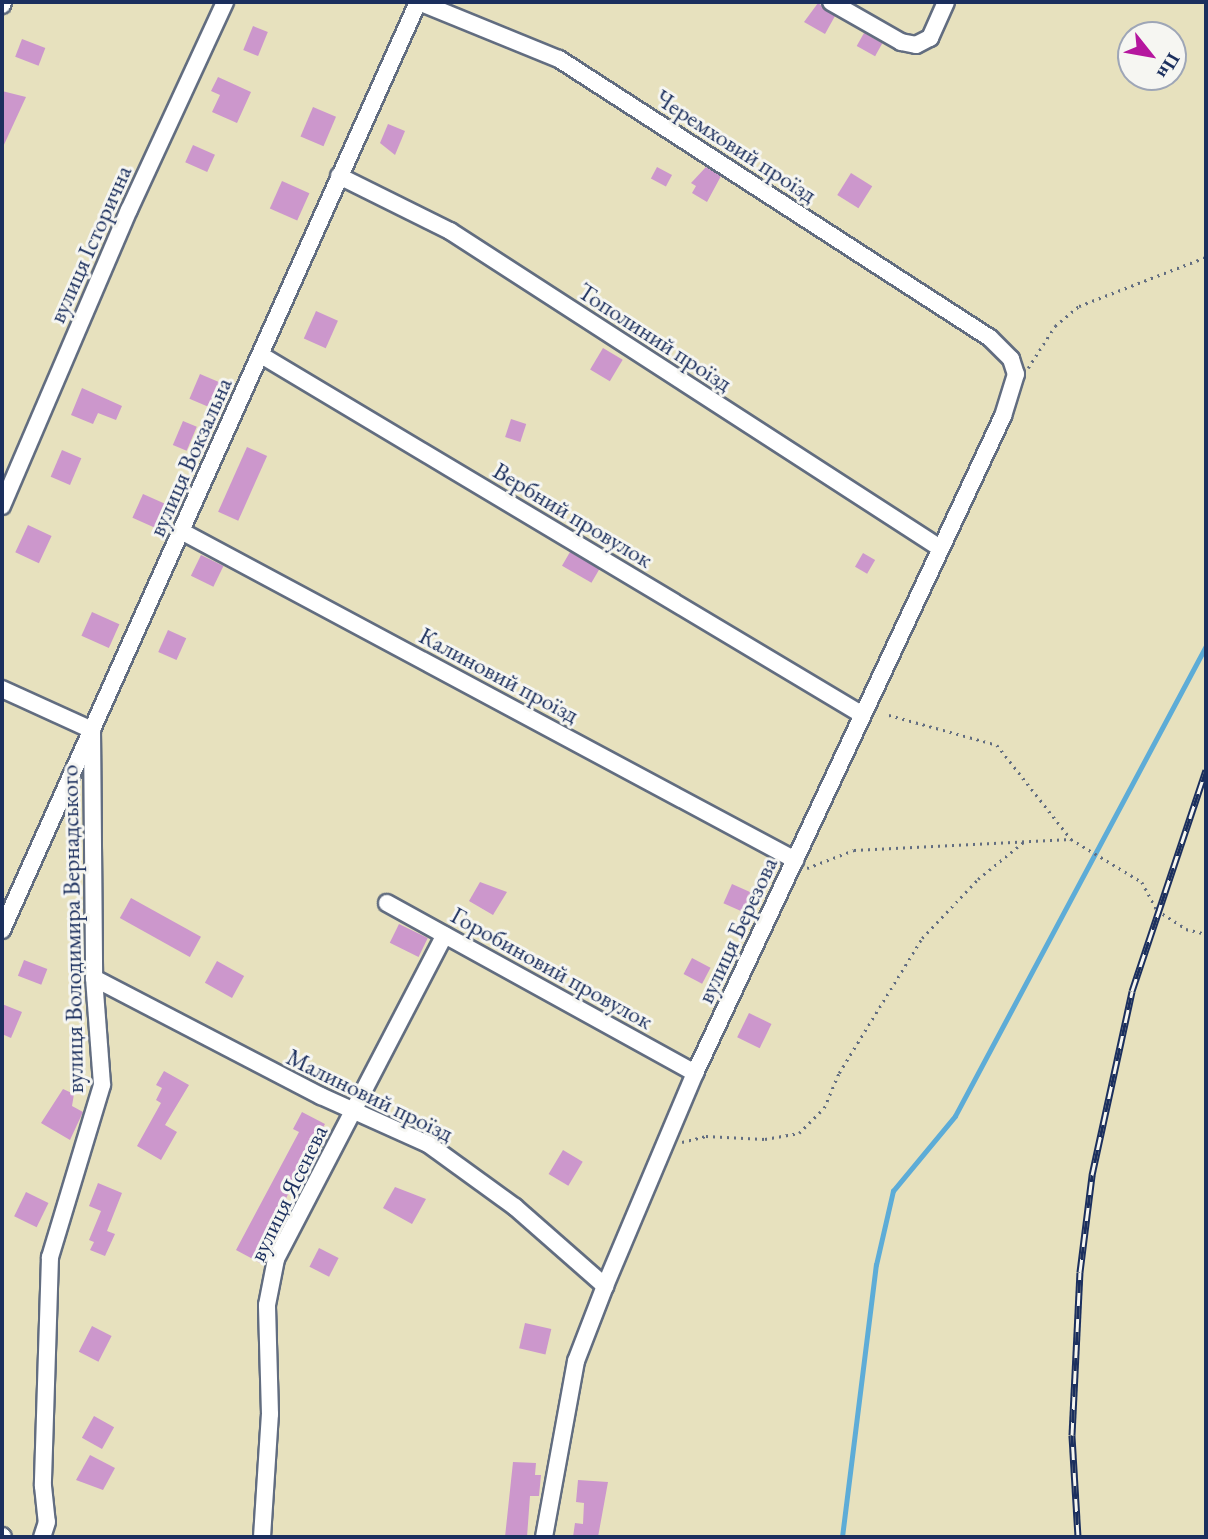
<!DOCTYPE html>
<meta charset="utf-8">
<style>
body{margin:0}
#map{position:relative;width:1208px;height:1539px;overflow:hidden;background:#e7e1be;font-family:"EB Garamond",serif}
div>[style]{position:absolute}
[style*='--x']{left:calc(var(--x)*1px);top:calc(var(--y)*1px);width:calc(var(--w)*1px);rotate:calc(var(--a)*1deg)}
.stream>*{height:4.5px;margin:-2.25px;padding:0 2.25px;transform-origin:2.25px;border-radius:2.25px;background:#5dacd7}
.building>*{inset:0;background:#cc97cc;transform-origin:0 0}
.path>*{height:2.5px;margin-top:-1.25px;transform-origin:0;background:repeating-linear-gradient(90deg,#626d80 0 2px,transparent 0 7px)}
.roads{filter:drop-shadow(2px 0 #626d80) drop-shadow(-2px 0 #626d80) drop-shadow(0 2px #626d80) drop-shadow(0 -2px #626d80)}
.minor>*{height:16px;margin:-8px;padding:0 8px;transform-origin:8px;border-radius:8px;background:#fff}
.rail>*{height:7px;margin-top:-3.5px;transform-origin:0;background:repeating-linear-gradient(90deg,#f6f6f2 0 13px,#1b2f5e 0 26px);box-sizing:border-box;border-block:2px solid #1b2f5e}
span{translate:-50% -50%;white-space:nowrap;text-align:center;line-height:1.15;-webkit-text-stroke:6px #f6f6f2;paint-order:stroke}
.street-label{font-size:24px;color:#1b2f5e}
.frame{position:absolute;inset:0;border:4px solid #1b2f5e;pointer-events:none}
.north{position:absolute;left:1117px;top:21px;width:70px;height:70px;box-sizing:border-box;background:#f6f6f2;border:2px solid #9ea6b7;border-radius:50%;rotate:121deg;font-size:19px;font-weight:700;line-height:28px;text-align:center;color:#1b2f5e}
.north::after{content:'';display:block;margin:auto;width:24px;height:32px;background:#b5179e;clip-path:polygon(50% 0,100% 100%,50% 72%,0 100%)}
</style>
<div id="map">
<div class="stream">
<div style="--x:842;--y:1537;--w:274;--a:-82.9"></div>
<div style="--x:876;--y:1265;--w:76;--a:-77.1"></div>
<div style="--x:893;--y:1191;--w:97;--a:-50.4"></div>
<div style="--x:955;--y:1116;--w:533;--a:-61.9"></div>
</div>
<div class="building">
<div style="clip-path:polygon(818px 3px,835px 16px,825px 34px,804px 22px)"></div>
<div style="left:253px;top:26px;width:16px;height:26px;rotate:22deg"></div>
<div style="left:864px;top:33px;width:21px;height:15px;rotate:29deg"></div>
<div style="left:22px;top:39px;width:25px;height:19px;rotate:21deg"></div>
<div style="clip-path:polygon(218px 77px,251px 92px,237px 123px,212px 112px,220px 95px,211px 91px)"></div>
<div style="clip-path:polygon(2px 91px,26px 97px,2px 149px)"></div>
<div style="left:313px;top:107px;width:25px;height:32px;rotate:23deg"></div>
<div style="clip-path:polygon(388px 124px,405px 131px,395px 155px,380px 143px)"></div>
<div style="left:193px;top:145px;width:24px;height:19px;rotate:24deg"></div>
<div style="left:657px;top:167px;width:17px;height:13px;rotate:28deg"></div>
<div style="clip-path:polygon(706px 167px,721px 176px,707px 202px,692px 193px,696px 186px,691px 183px)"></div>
<div style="left:851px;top:173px;width:25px;height:26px;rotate:32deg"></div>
<div style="left:282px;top:181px;width:30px;height:30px;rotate:24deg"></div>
<div style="left:316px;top:311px;width:24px;height:30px;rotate:24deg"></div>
<div style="left:603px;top:348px;width:23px;height:25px;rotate:31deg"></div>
<div style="left:200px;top:374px;width:23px;height:27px;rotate:23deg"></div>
<div style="clip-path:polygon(82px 388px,122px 406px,116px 420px,98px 413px,93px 424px,71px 415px)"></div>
<div style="left:511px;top:419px;width:16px;height:19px;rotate:18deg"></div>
<div style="left:183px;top:421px;width:15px;height:26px;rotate:23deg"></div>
<div style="left:247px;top:447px;width:22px;height:71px;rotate:24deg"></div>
<div style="left:62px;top:450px;width:21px;height:29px;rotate:23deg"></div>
<div style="left:143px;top:494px;width:24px;height:26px;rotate:24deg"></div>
<div style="left:28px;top:525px;width:26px;height:30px;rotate:25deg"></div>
<div style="left:570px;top:552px;width:34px;height:16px;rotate:30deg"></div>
<div style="left:863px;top:553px;width:14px;height:16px;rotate:30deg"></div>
<div style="left:201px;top:555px;width:25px;height:23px;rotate:26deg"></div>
<div style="left:92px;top:612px;width:30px;height:26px;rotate:24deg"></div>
<div style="left:168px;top:630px;width:20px;height:24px;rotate:24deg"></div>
<div style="clip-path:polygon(480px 882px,507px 892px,493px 915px,469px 901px)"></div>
<div style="left:732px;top:884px;width:24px;height:21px;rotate:24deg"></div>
<div style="left:131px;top:898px;width:80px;height:23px;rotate:29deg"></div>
<div style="left:399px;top:924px;width:32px;height:21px;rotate:26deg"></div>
<div style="left:692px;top:958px;width:21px;height:18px;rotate:28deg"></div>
<div style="left:24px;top:960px;width:25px;height:17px;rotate:21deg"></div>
<div style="left:217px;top:961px;width:31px;height:25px;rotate:29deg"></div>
<div style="clip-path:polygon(2px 1004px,22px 1012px,11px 1038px,2px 1034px)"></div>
<div style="left:749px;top:1013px;width:25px;height:27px;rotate:26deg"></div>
<div style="clip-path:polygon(164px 1071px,189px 1085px,165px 1125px,177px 1132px,161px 1160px,137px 1146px,161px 1103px,156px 1100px,162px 1088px,156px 1085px)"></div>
<div style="clip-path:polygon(63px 1089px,74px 1094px,72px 1106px,83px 1112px,70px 1140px,41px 1123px)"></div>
<div style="clip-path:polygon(302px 1112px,325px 1124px,300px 1171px,306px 1174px,297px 1189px,292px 1186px,281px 1209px,288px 1213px,281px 1226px,275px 1223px,261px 1247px,267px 1250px,260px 1263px,236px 1250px,299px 1132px,293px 1129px)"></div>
<div style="left:563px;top:1150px;width:23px;height:28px;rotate:31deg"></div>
<div style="clip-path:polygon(98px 1183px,122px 1193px,107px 1231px,115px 1234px,105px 1256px,90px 1250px,94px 1242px,89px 1240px,101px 1211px,89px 1206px)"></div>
<div style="clip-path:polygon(395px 1187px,426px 1199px,412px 1224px,383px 1208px)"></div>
<div style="left:26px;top:1192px;width:25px;height:27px;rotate:26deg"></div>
<div style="left:319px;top:1248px;width:22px;height:21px;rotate:27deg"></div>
<div style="left:525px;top:1323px;width:27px;height:26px;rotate:13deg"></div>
<div style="left:92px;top:1326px;width:22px;height:29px;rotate:27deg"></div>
<div style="left:94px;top:1416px;width:23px;height:25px;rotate:29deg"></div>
<div style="clip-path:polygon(90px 1455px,115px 1468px,103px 1490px,76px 1480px)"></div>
<div style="clip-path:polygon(513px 1462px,536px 1463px,535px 1475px,541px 1475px,539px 1496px,530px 1496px,527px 1537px,505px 1537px)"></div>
<div style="clip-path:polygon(578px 1480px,608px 1482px,598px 1537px,573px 1537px,575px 1523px,583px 1524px,584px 1503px,576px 1502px)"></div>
</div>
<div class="path">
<div style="--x:1028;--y:368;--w:50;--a:-57.3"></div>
<div style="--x:1055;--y:326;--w:31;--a:-40"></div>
<div style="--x:1079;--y:306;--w:136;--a:-21.1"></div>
<div style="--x:889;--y:715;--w:112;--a:15.5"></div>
<div style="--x:997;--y:745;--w:120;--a:51.8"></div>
<div style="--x:807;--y:868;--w:50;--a:-21"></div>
<div style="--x:854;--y:850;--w:217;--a:-2.9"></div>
<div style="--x:1071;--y:839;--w:83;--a:31.2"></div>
<div style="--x:1142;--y:882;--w:32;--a:62"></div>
<div style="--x:1157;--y:910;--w:35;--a:33"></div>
<div style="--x:1186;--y:929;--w:21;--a:14"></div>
<div style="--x:682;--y:1142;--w:25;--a:-14"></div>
<div style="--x:706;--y:1136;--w:59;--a:2.9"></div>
<div style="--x:765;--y:1139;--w:35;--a:-10"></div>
<div style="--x:799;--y:1133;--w:35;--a:-45"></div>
<div style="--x:824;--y:1108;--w:38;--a:-67"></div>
<div style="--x:839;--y:1073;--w:158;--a:-58.4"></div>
<div style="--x:922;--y:938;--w:81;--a:-46.5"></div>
<div style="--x:978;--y:879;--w:62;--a:-39.1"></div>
</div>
<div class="roads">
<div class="minor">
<div style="--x:419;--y:2;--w:151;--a:22.2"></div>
<div style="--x:559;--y:59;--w:513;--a:32.92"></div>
<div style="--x:990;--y:338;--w:30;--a:45"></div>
<div style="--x:1011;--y:359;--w:16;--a:72"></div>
<div style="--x:1016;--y:374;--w:44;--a:107.2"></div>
<div style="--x:1003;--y:416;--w:726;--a:115.12"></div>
<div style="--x:695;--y:1073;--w:231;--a:112.9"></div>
<div style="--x:605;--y:1286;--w:80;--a:111.1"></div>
<div style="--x:576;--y:1361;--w:179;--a:100.3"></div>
<div style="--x:831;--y:2;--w:81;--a:29.7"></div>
<div style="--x:901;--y:42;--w:15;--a:11"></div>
<div style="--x:916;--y:45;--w:16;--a:-27"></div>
<div style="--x:930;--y:38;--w:39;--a:-66"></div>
<div style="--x:2;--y:5;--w:3;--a:-72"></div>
<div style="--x:339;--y:176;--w:124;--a:26.4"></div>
<div style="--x:450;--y:231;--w:584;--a:32.9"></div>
<div style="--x:261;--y:355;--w:699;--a:30.89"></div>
<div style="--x:2;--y:506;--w:322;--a:-66.8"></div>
<div style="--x:129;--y:210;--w:229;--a:-65.2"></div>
<div style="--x:181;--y:531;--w:697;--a:28.18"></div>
<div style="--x:2;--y:689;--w:99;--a:24.5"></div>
<div style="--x:92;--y:730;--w:248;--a:89.5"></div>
<div style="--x:94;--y:978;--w:107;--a:85.7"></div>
<div style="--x:102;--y:1085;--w:180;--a:106.8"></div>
<div style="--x:50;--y:1257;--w:229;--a:91.8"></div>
<div style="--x:43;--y:1486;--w:36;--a:84"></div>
<div style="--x:47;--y:1522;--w:16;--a:108"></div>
<div style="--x:387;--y:903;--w:352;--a:28.9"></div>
<div style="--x:2;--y:930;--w:1017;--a:-65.85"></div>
<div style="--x:94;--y:978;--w:256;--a:27.5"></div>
<div style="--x:321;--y:1096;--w:117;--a:24.2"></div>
<div style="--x:428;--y:1144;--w:107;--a:35.9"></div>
<div style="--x:515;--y:1207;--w:120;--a:41.3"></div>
<div style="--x:2;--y:1536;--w:1;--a:45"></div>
<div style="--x:262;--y:1537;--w:123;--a:-86.3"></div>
<div style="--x:270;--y:1414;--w:109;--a:-91.6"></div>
<div style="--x:267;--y:1305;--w:47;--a:-78.9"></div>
<div style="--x:276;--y:1259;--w:365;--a:-62.5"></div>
</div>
</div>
<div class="rail">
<div style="--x:1078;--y:1537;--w:102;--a:-93.4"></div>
<div style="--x:1072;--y:1435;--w:163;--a:-87.2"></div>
<div style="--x:1080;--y:1272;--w:98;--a:-82.9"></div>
<div style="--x:1092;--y:1175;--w:188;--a:-77.7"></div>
<div style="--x:1132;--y:991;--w:233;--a:-71.5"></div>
</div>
<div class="street-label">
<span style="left:736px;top:146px;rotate:33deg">Черемховий проїзд</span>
<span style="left:90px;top:244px;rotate:-66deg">вулиця Історична</span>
<span style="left:655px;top:337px;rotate:33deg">Тополиний проїзд</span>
<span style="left:190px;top:457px;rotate:-66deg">вулиця Вокзальна</span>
<span style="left:573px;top:515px;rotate:31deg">Вербний провулок</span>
<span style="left:499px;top:675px;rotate:28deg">Калиновий проїзд</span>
<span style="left:72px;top:929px;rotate:-91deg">вулиця Володимира Вернадського</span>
<span style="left:737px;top:930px;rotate:-65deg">вулиця Березова</span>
<span style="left:552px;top:968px;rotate:29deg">Горобиновий провулок</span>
<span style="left:370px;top:1095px;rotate:26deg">Малиновий проїзд</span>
<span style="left:288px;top:1193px;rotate:-64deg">вулиця Ясенева</span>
</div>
<div class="frame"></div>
<div class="north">Пн</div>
</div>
